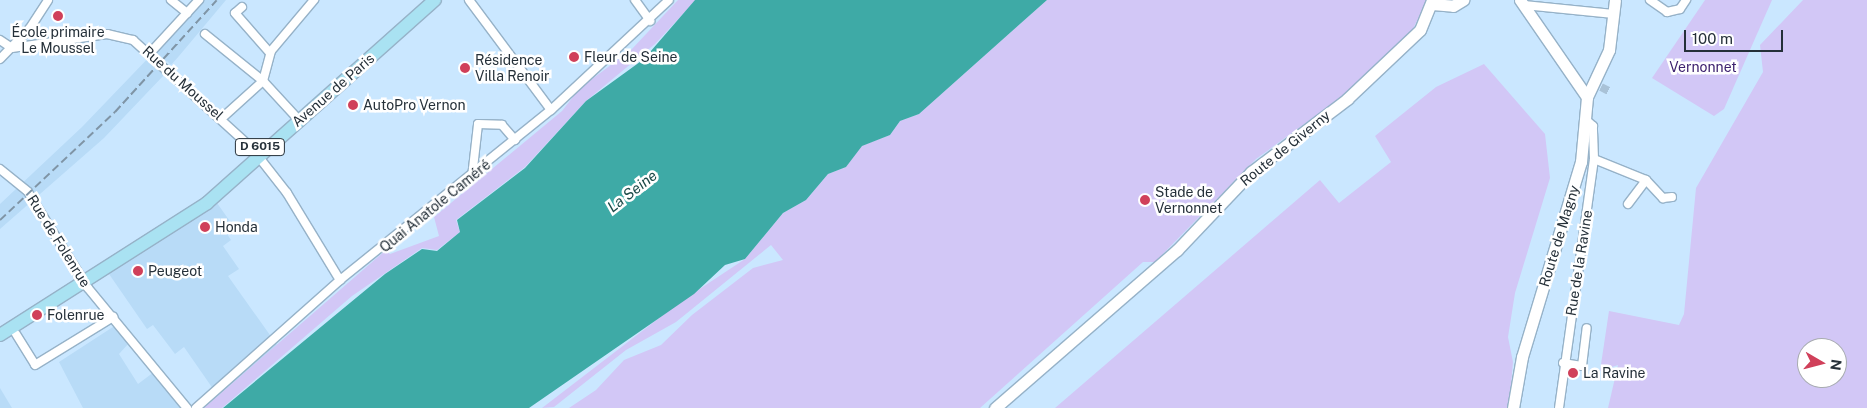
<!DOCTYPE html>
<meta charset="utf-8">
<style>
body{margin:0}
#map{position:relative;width:1867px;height:408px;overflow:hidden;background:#cae7ff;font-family:"Public Sans",sans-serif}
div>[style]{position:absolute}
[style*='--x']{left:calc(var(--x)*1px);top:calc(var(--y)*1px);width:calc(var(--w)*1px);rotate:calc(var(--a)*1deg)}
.built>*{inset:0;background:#b8dbf7}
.green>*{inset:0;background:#d2c7f6}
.water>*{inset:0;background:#3eaaa6}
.minor-tunnel>*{height:8px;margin-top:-4px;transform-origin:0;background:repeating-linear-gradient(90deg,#a9c2d7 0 8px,transparent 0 12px)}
.roads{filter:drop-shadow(1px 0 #96b2c8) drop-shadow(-1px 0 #96b2c8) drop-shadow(0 1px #96b2c8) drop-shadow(0 -1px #96b2c8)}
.minor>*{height:8px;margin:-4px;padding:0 4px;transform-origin:4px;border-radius:4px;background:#fff}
.secondary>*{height:11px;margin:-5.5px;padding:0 5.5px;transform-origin:5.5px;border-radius:5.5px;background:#fff}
.primary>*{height:12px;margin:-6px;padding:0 6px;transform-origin:6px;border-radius:6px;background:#a9e2f2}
.rail>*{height:2px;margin-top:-1px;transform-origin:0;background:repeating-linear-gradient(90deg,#7f94a5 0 8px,transparent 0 12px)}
.dots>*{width:14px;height:14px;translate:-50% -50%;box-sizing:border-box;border:2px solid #fff;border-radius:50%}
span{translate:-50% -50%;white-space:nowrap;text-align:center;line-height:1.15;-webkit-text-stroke:5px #fff;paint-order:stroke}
.shield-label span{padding:1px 4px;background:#fff;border:1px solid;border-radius:4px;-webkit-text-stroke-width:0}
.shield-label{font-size:12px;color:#253039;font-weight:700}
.poi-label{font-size:14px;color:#253039}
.left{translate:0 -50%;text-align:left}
.park-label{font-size:14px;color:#3e226f}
.street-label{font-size:14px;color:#253039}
.water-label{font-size:15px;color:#1c4b49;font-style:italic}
.north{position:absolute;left:1797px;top:338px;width:50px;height:50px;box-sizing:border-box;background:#fff;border:1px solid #a8acb0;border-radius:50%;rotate:98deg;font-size:14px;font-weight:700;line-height:20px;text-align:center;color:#253039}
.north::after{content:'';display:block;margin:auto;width:18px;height:22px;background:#d0405a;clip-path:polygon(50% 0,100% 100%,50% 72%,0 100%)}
.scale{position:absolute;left:1684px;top:30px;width:99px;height:22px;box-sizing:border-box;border:2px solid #253039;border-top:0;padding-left:6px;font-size:15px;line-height:18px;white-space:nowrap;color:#253039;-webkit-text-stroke:4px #fff;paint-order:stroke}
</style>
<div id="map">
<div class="built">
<div style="clip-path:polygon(204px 0,226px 0,179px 56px,171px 65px,167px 61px,159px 69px,164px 75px,104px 138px,0 229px,0 204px,82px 127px)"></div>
<div style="clip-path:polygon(217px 203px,234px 227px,227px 234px,231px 240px,223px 246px,239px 269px,228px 276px,277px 345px,218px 396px,184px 347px,175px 354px,153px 325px,147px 329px,109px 274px)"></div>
<div style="clip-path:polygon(116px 325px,129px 343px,119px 354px,138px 384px,154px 372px,184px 408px,83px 408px,59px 362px)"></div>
<div style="clip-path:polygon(0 388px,12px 408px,0 408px)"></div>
</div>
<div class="green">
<div style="clip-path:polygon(678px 0,696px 0,655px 44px,586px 101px,525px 167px,456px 220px,460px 232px,437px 250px,422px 248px,352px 296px,222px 408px,204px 408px,386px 250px,390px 254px,439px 236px,434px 217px,562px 111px,580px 88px,631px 50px)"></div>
<div style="clip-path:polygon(1047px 0,1427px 0,1412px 31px,1340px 98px,1256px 159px,1155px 262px,1143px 262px,980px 408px,569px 408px,596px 390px,624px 360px,661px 345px,692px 315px,753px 268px,783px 260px,771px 245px,676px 322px,626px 350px,554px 407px,542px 408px,680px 302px,745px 259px,783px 213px,806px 200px,828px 174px,846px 167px,861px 146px,890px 135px,900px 121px,919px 114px)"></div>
<div style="clip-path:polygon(1705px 0,1772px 0,1724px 109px,1714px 116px,1652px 78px)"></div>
<div style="clip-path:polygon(evenodd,1803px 0,1867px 0,1867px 408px,1608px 408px,1618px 365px,1600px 371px,1609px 311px,1679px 325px,1684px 314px,1696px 188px,1763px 72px,1760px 45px,1803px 0,1807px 348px,1837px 348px,1837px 378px,1807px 378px,1807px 348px)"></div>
<div style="clip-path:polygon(1484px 64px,1545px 134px,1550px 178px,1515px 293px,1508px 337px,1513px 362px,1509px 408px,1055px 408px,1320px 180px,1339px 203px,1391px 162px,1375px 136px,1436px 87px)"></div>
</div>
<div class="water">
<div style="clip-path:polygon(695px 0,1047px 0,919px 114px,900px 121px,890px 135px,862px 146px,846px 167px,828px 174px,806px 200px,783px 213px,745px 259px,725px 265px,694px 294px,529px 408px,223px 408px,385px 274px,422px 249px,437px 251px,460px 232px,457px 220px,525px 168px,586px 101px,644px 59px)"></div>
</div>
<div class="minor-tunnel">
<div style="--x:1601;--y:87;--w:9;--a:27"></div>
</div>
<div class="roads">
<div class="minor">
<div style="--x:171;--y:0;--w:21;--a:39"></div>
<div style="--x:469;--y:0;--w:137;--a:53.3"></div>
<div style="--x:635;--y:0;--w:26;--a:54"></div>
<div style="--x:1650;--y:0;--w:21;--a:35"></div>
<div style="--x:1667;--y:12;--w:13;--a:-13"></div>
<div style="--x:1680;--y:9;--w:11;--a:-56"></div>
<div style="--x:1524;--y:5;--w:90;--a:5.7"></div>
<div style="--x:242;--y:7;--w:9;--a:139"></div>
<div style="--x:235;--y:13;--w:53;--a:48.8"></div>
<div style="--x:205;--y:34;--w:75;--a:39"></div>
<div style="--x:263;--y:81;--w:53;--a:47.3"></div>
<div style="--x:0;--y:40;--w:14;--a:34"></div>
<div style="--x:12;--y:48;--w:96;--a:-8.4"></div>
<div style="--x:107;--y:34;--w:27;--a:13"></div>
<div style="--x:133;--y:40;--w:165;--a:42.3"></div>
<div style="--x:151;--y:52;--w:71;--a:-47.3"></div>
<div style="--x:0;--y:59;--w:43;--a:-45.9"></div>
<div style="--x:30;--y:28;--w:33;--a:-57"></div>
<div style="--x:222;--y:118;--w:55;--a:-42.1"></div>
<div style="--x:263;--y:81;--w:31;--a:-75"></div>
<div style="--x:271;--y:51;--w:67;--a:-49.9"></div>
<div style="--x:258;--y:156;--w:47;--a:51.9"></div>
<div style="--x:287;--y:193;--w:102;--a:58.7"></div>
<div style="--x:1594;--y:159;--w:56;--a:22"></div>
<div style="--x:1646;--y:180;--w:25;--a:47"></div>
<div style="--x:1663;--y:198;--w:9;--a:-6"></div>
<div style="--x:0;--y:169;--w:36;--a:39"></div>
<div style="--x:28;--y:192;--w:113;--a:58"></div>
<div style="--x:88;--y:288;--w:156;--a:50.5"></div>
<div style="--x:472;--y:177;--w:53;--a:-83.5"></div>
<div style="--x:478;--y:124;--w:24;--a:2"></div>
<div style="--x:502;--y:125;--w:20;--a:49"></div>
<div style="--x:1628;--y:204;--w:30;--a:-53"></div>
<div style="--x:16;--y:334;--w:36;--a:58"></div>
<div style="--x:35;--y:365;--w:92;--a:-31.6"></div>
<div style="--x:1563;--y:363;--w:19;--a:9"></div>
<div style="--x:1582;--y:366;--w:38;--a:-83"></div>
<div style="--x:196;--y:408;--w:193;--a:-41.6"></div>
<div style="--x:340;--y:280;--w:271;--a:-38.9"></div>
<div style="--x:551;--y:110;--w:161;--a:-43"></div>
<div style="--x:1559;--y:408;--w:251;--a:-82"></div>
<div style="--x:1594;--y:159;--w:33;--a:-92"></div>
<div style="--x:1593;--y:126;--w:9;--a:-139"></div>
</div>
<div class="secondary">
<div style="--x:1520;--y:0;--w:118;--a:55.4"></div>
<div style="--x:1432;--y:4;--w:21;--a:5"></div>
<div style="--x:1453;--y:6;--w:12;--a:-31"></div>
<div style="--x:995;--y:408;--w:241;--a:-41"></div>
<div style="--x:1177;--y:250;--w:108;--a:-46.5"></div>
<div style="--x:1251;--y:172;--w:121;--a:-37.2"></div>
<div style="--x:1347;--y:99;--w:100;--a:-43.4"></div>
<div style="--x:1420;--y:30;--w:32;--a:-68"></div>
<div style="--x:1513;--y:408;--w:52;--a:-80"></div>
<div style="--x:1522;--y:357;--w:204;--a:-73.2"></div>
<div style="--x:1581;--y:162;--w:65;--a:-84.7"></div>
<div style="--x:1587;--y:97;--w:52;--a:-64.9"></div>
<div style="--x:1609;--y:50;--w:50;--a:-83.2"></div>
</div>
<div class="primary">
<div style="--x:0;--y:335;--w:246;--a:-32.5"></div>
<div style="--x:207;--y:203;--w:305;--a:-41.7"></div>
</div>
</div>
<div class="rail">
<div style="--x:0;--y:220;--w:158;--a:-43.2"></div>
<div style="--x:115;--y:112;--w:151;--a:-47.7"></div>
</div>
<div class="dots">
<div style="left:58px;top:16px;background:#d0405a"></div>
<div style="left:574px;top:57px;background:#d0405a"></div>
<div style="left:465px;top:68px;background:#d0405a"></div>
<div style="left:353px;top:105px;background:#d0405a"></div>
<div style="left:1145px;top:200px;background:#d0405a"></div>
<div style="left:205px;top:227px;background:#d0405a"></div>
<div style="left:138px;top:271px;background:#d0405a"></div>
<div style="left:37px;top:315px;background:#d0405a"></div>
<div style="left:1573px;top:373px;background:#d0405a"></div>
</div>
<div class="shield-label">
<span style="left:260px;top:147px">D 6015</span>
</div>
<div class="poi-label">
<span style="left:58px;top:40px">École primaire<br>Le Moussel</span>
<span class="left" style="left:584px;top:57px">Fleur de Seine</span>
<span class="left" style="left:475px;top:68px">Résidence<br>Villa Renoir</span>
<span class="left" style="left:363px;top:105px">AutoPro Vernon</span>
<span class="left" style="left:1155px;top:200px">Stade de<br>Vernonnet</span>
<span class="left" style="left:215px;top:227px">Honda</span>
<span class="left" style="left:148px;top:271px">Peugeot</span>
<span class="left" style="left:47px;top:315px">Folenrue</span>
<span class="left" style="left:1583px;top:373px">La Ravine</span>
</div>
<div class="park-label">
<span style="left:1703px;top:67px">Vernonnet</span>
</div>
<div class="street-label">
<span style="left:183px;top:83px;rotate:42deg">Rue du Moussel</span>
<span style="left:333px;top:90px;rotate:-41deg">Avenue de Paris</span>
<span style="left:1285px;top:148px;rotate:-39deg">Route de Giverny</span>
<span style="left:435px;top:206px;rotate:-39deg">Quai Anatole Caméré</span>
<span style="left:1559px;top:236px;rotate:-73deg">Route de Magny</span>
<span style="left:59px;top:241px;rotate:58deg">Rue de Folenrue</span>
<span style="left:1579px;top:263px;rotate:-81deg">Rue de la Ravine</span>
</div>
<div class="water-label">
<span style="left:632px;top:191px;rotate:-38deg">La Seine</span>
</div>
<div class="north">N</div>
<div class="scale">100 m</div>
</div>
